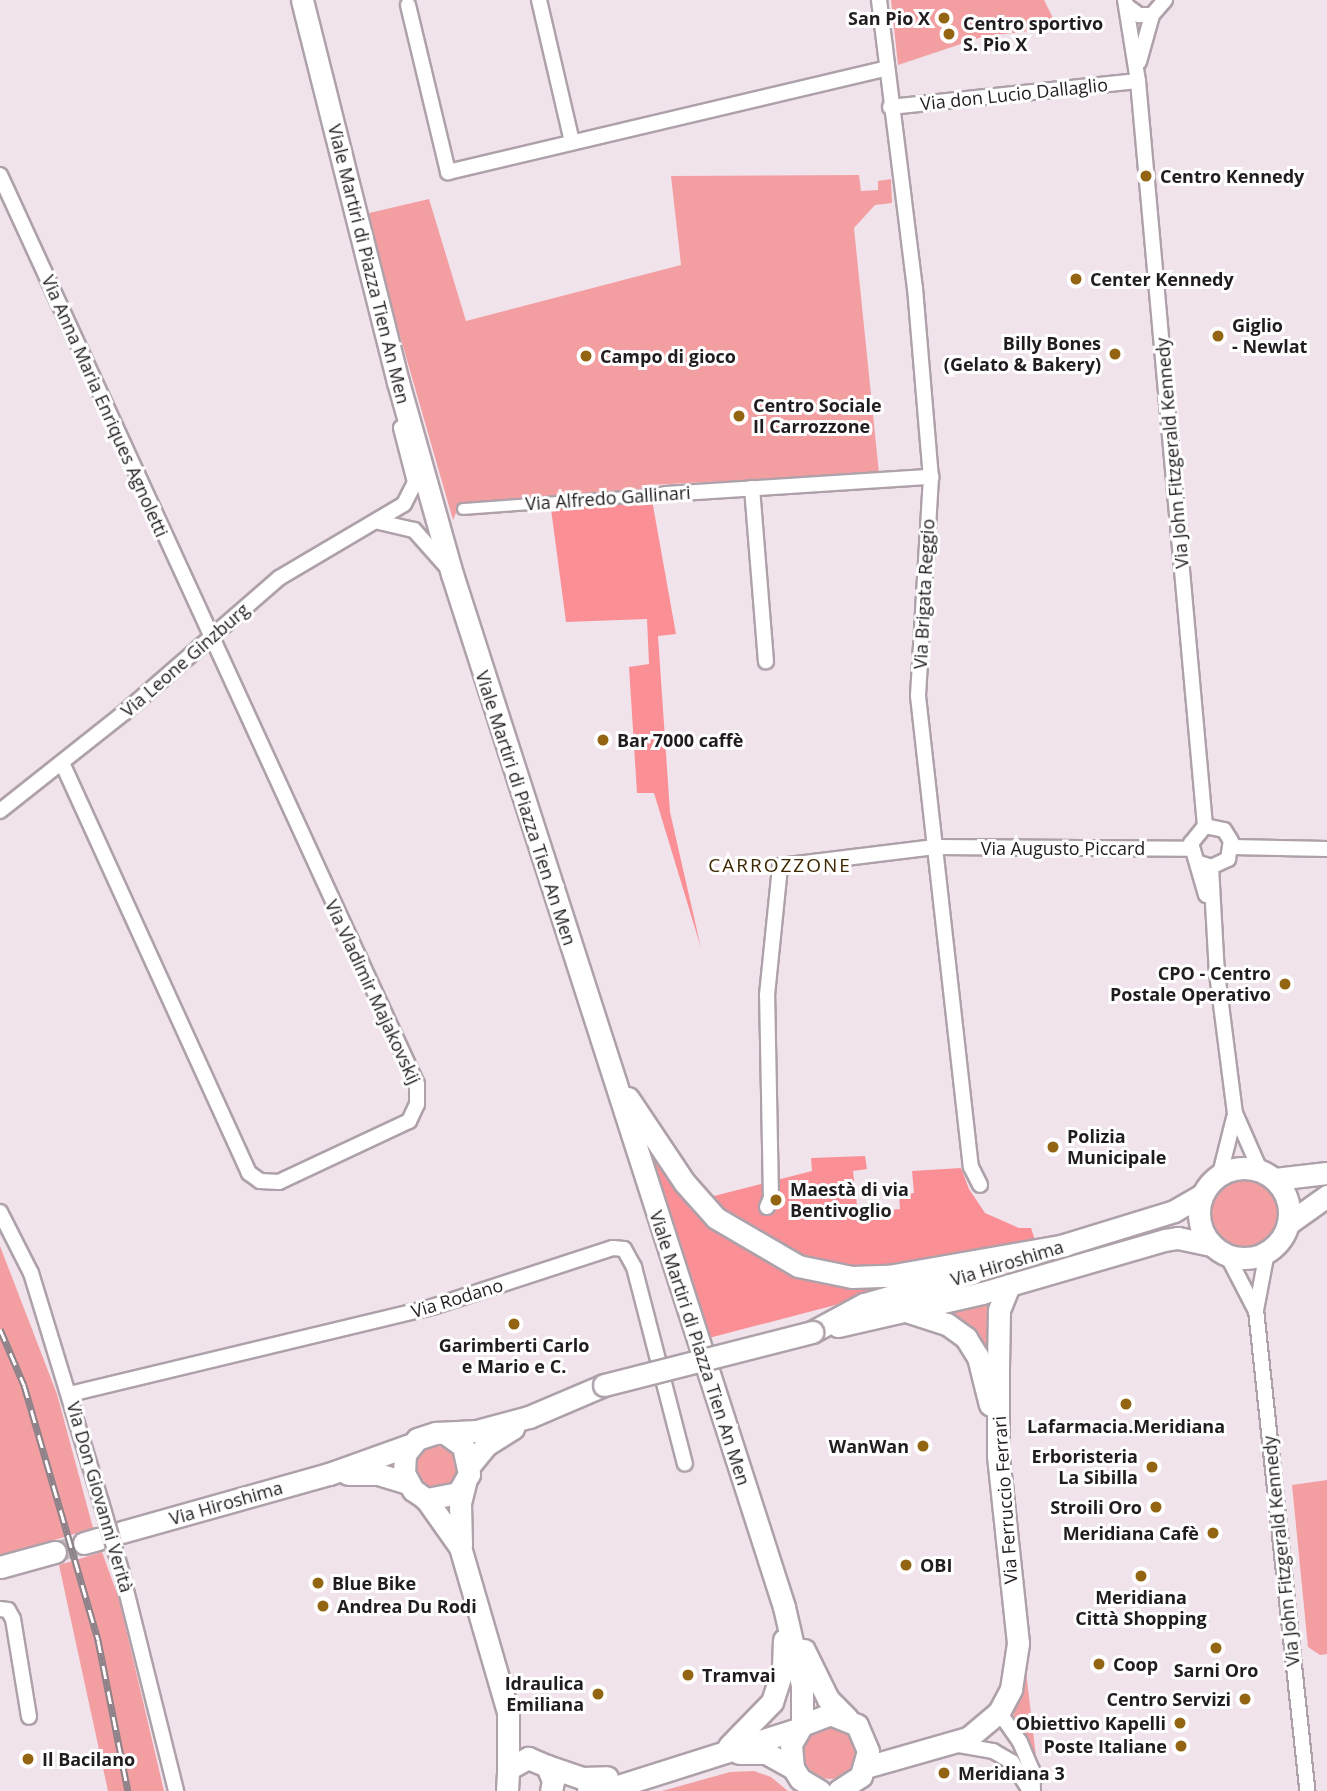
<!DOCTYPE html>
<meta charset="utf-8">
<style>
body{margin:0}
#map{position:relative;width:1327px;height:1791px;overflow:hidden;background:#f1e3ec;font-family:"Open Sans",sans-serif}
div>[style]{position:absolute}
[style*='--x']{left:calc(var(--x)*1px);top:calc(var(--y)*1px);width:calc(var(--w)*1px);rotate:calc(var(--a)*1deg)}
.green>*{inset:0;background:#f39fa2}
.round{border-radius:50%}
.forest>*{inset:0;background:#fa9096}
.primary-tunnel>*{height:21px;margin-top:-10.5px;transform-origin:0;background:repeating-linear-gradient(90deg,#c7bbc3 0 21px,transparent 0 31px)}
.roads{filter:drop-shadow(2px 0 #aea1aa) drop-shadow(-2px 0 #aea1aa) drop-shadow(0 2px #aea1aa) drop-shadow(0 -2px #aea1aa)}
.pedestrian>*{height:10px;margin:-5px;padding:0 5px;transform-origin:5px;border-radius:5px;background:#fff}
.minor>*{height:14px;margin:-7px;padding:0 7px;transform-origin:7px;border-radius:7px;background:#fff}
.primary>*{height:21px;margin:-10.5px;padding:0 10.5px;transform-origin:10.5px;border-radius:10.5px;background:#fff}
.primary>.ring{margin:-10.5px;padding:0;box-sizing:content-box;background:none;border:21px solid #fff;border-radius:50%}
.rail>*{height:7px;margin-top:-3.5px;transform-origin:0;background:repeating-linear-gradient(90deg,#fff 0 13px,#8c8289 0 26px);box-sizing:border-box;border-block:2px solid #8c8289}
.bridges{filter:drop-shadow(2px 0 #aea1aa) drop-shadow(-2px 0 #aea1aa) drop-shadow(0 2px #aea1aa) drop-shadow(0 -2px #aea1aa)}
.minor-bridge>*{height:14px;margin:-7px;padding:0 7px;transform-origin:7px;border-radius:7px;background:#fff}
.primary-bridge>*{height:21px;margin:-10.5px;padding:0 10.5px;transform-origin:10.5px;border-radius:10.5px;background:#fff}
.dots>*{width:19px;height:19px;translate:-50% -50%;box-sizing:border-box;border:4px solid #fff;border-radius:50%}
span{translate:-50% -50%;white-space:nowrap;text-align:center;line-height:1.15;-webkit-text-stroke:6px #fff;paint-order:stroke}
.poi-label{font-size:18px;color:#211c1f;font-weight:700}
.right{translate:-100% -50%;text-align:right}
.left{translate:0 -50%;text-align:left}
.street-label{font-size:18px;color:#211c1f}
.neighbourhood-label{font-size:19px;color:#3d2701;letter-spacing:2px}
</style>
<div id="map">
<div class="green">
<div style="clip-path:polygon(891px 0,1044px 0,1058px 28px,985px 36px,898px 65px)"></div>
<div style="clip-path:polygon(859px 175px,861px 191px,878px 190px,878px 181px,891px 179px,892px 203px,875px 205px,854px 228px,879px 473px,650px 485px,652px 500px,469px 516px,456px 513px,453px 520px,365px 214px,429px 199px,466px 321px,681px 265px,671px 176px)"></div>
<div class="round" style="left:1210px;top:1180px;width:68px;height:68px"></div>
<div style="clip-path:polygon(0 1246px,57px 1394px,93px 1528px,0 1557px)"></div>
<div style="clip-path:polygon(1000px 1292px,987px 1351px,967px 1325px,938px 1309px)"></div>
<div class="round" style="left:416px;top:1446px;width:42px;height:42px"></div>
<div style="clip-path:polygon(1327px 1480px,1327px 1654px,1320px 1655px,1308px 1647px,1292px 1485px)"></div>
<div style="clip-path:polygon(102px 1552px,119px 1599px,164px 1791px,108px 1791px,59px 1565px)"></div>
<div style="clip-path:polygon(1026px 1671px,1036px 1757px,1013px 1717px)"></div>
<div class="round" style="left:803px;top:1725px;width:54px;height:54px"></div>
<div style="clip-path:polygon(754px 1771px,771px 1777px,788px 1791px,662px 1791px,730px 1772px)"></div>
</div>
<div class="forest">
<div style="clip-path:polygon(652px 500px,676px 634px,658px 636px,670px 812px,701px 948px,654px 793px,637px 793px,629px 667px,649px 664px,647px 619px,566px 622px,551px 509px)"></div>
<div style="clip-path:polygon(634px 1121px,678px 1184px,787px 1269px,832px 1284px,904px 1287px,709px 1338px)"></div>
<div style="clip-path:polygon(865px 1156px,867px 1169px,853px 1171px,858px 1213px,900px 1209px,899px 1195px,914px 1193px,912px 1171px,961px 1168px,969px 1189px,985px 1213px,1019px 1228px,1031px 1228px,1035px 1240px,961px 1257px,854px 1269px,817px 1264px,760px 1242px,706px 1198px,812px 1171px,811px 1158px)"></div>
</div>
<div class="primary-tunnel">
<div style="--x:55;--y:1552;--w:30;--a:-17"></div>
</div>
<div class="roads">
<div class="pedestrian">
<div style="--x:463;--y:509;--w:203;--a:-4.2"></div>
</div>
<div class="minor">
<div style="--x:539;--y:0;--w:146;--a:76.9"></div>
<div style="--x:879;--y:0;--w:290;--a:82.9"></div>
<div style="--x:915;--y:288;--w:190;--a:85.2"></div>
<div style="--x:931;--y:477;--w:219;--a:93.4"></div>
<div style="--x:918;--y:696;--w:474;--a:83.6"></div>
<div style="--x:971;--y:1167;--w:20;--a:63"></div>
<div style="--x:1125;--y:0;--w:82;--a:80.9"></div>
<div style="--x:1138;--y:81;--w:748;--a:84.86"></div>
<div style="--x:408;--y:5;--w:172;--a:76.5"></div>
<div style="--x:448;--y:172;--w:448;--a:-13.3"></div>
<div style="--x:1128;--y:7;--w:14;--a:36"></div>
<div style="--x:1139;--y:15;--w:13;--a:0"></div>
<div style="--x:1152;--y:15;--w:20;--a:-49"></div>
<div style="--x:1139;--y:62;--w:49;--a:-74.5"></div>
<div style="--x:890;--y:107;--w:249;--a:-6"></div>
<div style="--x:0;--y:175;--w:1000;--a:65.36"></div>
<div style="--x:417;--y:1084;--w:20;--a:90"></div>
<div style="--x:417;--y:1104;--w:19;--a:115"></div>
<div style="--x:409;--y:1121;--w:144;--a:154.9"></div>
<div style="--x:279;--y:1182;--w:19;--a:-177"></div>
<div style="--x:260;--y:1181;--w:14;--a:-144"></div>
<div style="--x:249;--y:1173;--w:449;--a:-114.5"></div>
<div style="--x:752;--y:488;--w:174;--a:85.4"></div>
<div style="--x:665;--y:494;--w:267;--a:-3.7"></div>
<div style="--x:379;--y:522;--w:36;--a:13"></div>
<div style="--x:414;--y:530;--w:47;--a:48.5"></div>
<div style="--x:0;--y:811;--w:159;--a:-38.4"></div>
<div style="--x:125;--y:712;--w:204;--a:-41"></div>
<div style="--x:279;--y:578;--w:145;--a:-30.6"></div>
<div style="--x:404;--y:504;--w:25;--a:-63"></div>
<div style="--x:415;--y:482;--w:56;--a:-104.5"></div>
<div style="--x:1232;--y:847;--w:95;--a:1.2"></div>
<div style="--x:1199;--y:863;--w:13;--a:18"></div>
<div style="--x:1211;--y:867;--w:19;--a:-25"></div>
<div style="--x:1228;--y:859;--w:18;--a:-81"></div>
<div style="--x:1231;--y:841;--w:13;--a:-122"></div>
<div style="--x:1224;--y:830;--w:19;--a:-168"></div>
<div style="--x:1205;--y:826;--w:22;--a:129"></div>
<div style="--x:1191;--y:843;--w:54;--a:73.9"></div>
<div style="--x:1211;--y:867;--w:106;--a:86.8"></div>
<div style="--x:1217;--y:973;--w:141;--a:82.7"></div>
<div style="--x:1235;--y:1113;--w:62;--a:66.3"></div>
<div style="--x:1220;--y:1174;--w:58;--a:-76"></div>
<div style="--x:767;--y:1207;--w:10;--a:-66"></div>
<div style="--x:771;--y:1198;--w:203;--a:-91.1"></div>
<div style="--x:767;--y:995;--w:130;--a:-84.2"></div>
<div style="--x:780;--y:866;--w:156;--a:-7"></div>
<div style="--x:935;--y:847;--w:255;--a:0.4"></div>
<div style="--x:0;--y:1212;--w:68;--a:63.1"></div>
<div style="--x:31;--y:1273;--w:239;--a:73"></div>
<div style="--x:1267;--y:1252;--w:59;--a:100.7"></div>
<div style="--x:1256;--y:1310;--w:484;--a:83.9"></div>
<div style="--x:1227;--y:1255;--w:61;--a:62.6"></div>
<div style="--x:70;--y:1394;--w:372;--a:-13.5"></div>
<div style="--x:432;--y:1307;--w:190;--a:-18.1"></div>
<div style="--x:613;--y:1248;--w:11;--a:5"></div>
<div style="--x:624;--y:1249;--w:21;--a:61"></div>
<div style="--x:634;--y:1267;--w:203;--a:75.5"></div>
<div style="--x:122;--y:1574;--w:224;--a:76"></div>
<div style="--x:0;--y:1609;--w:8;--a:7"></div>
<div style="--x:8;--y:1610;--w:10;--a:61"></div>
<div style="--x:13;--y:1619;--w:99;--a:80.7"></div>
<div style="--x:999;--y:1712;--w:37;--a:55"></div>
<div style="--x:1020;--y:1742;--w:30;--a:67"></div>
<div style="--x:1032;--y:1770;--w:20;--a:87"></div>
<div style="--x:959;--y:1745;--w:35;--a:10"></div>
<div style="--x:993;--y:1751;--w:22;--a:30"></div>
<div style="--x:1012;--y:1762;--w:34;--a:58"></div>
</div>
<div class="primary">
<div style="--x:302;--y:0;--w:394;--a:75.9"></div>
<div style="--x:398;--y:382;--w:199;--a:74.3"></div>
<div style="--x:452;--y:574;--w:1085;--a:72.18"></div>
<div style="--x:784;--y:1607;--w:80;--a:77"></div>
<div style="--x:802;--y:1685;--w:40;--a:90"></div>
<div style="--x:628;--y:1098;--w:101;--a:56.3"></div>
<div style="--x:684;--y:1182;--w:48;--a:48.4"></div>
<div style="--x:716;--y:1218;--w:95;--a:30.3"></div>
<div style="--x:798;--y:1266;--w:55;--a:11.5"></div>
<div style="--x:852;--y:1277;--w:36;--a:-2"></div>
<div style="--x:888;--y:1276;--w:180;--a:-9.9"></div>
<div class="ring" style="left:1199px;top:1168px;width:69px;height:69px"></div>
<div style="--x:1275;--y:1179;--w:52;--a:-6.6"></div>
<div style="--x:1289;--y:1223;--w:47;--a:-35.4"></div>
<div style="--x:1054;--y:1248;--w:126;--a:-17.1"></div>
<div style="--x:1174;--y:1211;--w:32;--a:-30"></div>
<div style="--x:909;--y:1312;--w:40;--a:18"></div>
<div style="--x:947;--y:1324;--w:24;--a:36"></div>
<div style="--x:966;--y:1338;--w:22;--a:58"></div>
<div style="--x:978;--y:1357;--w:49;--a:76"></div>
<div style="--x:838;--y:1326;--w:148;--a:-12.9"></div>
<div style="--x:982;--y:1293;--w:191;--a:-16.2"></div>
<div style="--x:1165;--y:1240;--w:13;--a:-9"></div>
<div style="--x:1178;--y:1238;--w:35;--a:12"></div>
<div style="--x:812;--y:1332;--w:59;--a:-28.3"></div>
<div style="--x:864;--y:1304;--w:113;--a:-15.9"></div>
<div style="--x:446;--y:1434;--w:21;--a:35"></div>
<div style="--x:463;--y:1446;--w:29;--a:78"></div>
<div style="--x:469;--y:1474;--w:22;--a:120"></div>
<div style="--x:458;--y:1493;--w:33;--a:169"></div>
<div style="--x:426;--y:1499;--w:16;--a:-145"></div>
<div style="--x:413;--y:1490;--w:19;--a:-118"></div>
<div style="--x:404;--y:1473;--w:19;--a:-87"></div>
<div style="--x:405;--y:1454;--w:19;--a:-51"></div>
<div style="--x:417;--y:1439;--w:20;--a:-18"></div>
<div style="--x:436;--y:1433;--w:41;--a:-2.8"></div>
<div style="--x:477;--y:1431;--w:54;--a:-15.1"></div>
<div style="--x:529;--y:1417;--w:82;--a:-23.1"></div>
<div style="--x:470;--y:1465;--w:26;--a:-51"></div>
<div style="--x:486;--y:1445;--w:32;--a:-32"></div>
<div style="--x:348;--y:1474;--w:30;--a:0"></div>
<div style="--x:378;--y:1474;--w:30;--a:17"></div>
<div style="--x:426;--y:1499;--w:59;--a:54.7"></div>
<div style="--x:460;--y:1547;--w:172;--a:73.8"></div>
<div style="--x:508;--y:1712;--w:57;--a:90"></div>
<div style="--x:122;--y:1532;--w:215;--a:-15.7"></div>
<div style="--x:329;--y:1474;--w:86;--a:-19.7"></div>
<div style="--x:84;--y:1543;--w:15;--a:-16"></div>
<div style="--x:461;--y:1545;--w:42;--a:-91.4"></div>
<div style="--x:460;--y:1503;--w:21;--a:-76"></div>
<div style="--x:0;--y:1567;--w:57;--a:-15.3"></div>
<div style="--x:804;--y:1650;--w:55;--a:63.9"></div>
<div style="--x:828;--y:1699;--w:27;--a:45"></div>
<div style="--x:729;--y:1746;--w:62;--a:-45.7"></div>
<div style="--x:772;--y:1702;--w:36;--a:-72"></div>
<div style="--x:783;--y:1668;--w:28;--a:-88"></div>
<div style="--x:739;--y:1753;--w:27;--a:0"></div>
<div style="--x:766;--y:1753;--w:31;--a:29"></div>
<div style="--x:547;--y:1766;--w:37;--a:19"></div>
<div style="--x:582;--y:1778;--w:25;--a:-2"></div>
<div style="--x:866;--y:1767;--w:106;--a:-15.9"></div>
<div style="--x:968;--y:1738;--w:40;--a:-40"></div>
<div style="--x:999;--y:1712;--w:26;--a:-62"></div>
<div style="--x:1011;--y:1689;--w:47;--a:-81.3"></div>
<div style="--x:1018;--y:1643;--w:189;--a:-96.1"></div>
<div style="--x:998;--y:1455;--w:88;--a:-90"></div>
<div style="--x:998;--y:1367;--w:57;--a:-89"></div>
<div style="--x:999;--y:1310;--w:27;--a:-68"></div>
<div style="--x:507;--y:1791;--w:22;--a:-87"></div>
<div style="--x:508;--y:1769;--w:23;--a:-29"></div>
<div style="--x:528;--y:1758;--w:21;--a:23"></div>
<div style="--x:547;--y:1766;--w:16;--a:68"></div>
<div style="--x:553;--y:1781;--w:10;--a:101"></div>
<div style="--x:588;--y:1791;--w:27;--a:-8"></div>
<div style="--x:615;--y:1787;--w:192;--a:-17.6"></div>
<div style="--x:820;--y:1791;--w:23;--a:-149"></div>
<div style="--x:800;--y:1779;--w:13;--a:-122"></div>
<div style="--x:793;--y:1768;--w:24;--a:-95"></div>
<div style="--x:791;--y:1744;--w:22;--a:-60"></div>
<div style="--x:802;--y:1725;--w:30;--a:-21"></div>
<div style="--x:830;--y:1714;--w:29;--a:22"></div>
<div style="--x:857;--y:1725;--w:28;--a:67"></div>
<div style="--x:868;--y:1751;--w:26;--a:106"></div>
<div style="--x:861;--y:1776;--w:27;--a:147"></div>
</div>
</div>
<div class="rail">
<div style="--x:0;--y:1329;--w:61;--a:66.8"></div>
<div style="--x:24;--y:1385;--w:266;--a:73.8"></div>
<div style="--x:98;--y:1640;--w:154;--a:78.8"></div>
</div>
<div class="bridges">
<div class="minor-bridge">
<div style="--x:101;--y:1502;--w:75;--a:73.7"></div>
</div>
<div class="primary-bridge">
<div style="--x:604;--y:1385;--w:215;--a:-14.3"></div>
</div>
</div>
<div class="dots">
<div style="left:944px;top:18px;background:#936512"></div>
<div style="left:949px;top:34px;background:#936512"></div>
<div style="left:1146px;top:176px;background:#936512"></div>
<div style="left:1076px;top:279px;background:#936512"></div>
<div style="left:1218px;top:336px;background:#936512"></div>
<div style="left:1115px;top:354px;background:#936512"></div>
<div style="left:586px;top:356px;background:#936512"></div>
<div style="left:739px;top:416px;background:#936512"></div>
<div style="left:603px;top:740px;background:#936512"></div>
<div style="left:1285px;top:984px;background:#936512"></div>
<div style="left:1053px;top:1147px;background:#936512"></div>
<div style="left:776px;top:1200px;background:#936512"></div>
<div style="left:514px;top:1324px;background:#936512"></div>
<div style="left:1126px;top:1404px;background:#936512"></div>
<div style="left:923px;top:1446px;background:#936512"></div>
<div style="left:1152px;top:1467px;background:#936512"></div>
<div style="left:1156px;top:1507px;background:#936512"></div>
<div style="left:1213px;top:1533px;background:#936512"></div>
<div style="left:906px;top:1565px;background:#936512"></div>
<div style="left:1141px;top:1576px;background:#936512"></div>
<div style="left:318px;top:1583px;background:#936512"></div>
<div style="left:323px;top:1606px;background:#936512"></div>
<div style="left:1216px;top:1648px;background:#936512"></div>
<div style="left:1099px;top:1664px;background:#936512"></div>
<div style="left:688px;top:1675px;background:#936512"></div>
<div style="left:598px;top:1694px;background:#936512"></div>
<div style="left:1245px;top:1699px;background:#936512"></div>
<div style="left:1180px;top:1723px;background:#936512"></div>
<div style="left:1181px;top:1746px;background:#936512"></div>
<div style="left:28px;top:1759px;background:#936512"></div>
<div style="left:944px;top:1773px;background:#936512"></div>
</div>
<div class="poi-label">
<span class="right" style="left:930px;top:18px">San Pio X</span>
<span class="left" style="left:963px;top:34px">Centro sportivo<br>S. Pio X</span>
<span class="left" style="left:1160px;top:176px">Centro Kennedy</span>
<span class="left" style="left:1090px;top:279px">Center Kennedy</span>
<span class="left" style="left:1232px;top:336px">Giglio<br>- Newlat</span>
<span class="right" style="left:1101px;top:354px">Billy Bones<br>(Gelato &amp; Bakery)</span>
<span class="left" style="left:600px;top:356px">Campo di gioco</span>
<span class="left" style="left:753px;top:416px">Centro Sociale<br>Il Carrozzone</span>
<span class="left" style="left:617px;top:740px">Bar 7000 caffè</span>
<span class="right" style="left:1271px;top:984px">CPO - Centro<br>Postale Operativo</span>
<span class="left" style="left:1067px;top:1147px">Polizia<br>Municipale</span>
<span class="left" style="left:790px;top:1200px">Maestà di via<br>Bentivoglio</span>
<span style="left:514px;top:1356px">Garimberti Carlo<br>e Mario e C.</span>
<span style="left:1126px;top:1426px">Lafarmacia.Meridiana</span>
<span class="right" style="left:909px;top:1446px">WanWan</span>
<span class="right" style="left:1138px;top:1467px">Erboristeria<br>La Sibilla</span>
<span class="right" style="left:1142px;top:1507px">Stroili Oro</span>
<span class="right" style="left:1199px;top:1533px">Meridiana Cafè</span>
<span class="left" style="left:920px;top:1565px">OBI</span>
<span class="left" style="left:332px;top:1583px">Blue Bike</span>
<span style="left:1141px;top:1608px">Meridiana<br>Città Shopping</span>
<span class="left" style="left:337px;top:1606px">Andrea Du Rodi</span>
<span class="left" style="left:1113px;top:1664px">Coop</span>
<span style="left:1216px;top:1670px">Sarni Oro</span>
<span class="left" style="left:702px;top:1675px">Tramvai</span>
<span class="right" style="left:584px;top:1694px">Idraulica<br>Emiliana</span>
<span class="right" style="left:1231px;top:1699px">Centro Servizi</span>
<span class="right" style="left:1166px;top:1723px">Obiettivo Kapelli</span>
<span class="right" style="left:1167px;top:1746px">Poste Italiane</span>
<span class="left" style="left:42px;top:1759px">Il Bacilano</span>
<span class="left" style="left:958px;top:1773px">Meridiana 3</span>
</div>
<div class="street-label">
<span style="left:1014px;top:94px;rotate:-6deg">Via don Lucio Dallaglio</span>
<span style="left:369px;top:264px;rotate:76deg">Viale Martiri di Piazza Tien An Men</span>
<span style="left:105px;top:406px;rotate:66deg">Via Anna Maria Enriques Agnoletti</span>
<span style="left:1172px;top:453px;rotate:-95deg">Via John Fitzgerald Kennedy</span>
<span style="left:608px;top:498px;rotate:-4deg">Via Alfredo Gallinari</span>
<span style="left:924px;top:594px;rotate:-87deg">Via Brigata Reggio</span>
<span style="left:185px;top:660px;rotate:-41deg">Via Leone Ginzburg</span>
<span style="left:526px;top:808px;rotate:72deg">Viale Martiri di Piazza Tien An Men</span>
<span style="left:1063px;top:848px">Via Augusto Piccard</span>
<span style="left:373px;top:992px;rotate:65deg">Via Vladimir Majakovskij</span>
<span style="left:1007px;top:1263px;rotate:-17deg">Via Hiroshima</span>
<span style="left:457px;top:1298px;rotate:-17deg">Via Rodano</span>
<span style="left:700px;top:1348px;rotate:72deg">Viale Martiri di Piazza Tien An Men</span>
<span style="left:100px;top:1497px;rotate:74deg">Via Don Giovanni Verità</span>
<span style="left:1005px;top:1500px;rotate:-94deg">Via Ferruccio Ferrari</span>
<span style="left:226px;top:1503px;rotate:-16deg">Via Hiroshima</span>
<span style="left:1281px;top:1551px;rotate:-96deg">Via John Fitzgerald Kennedy</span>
</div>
<div class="neighbourhood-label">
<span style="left:780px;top:866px">CARROZZONE</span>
</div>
</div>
